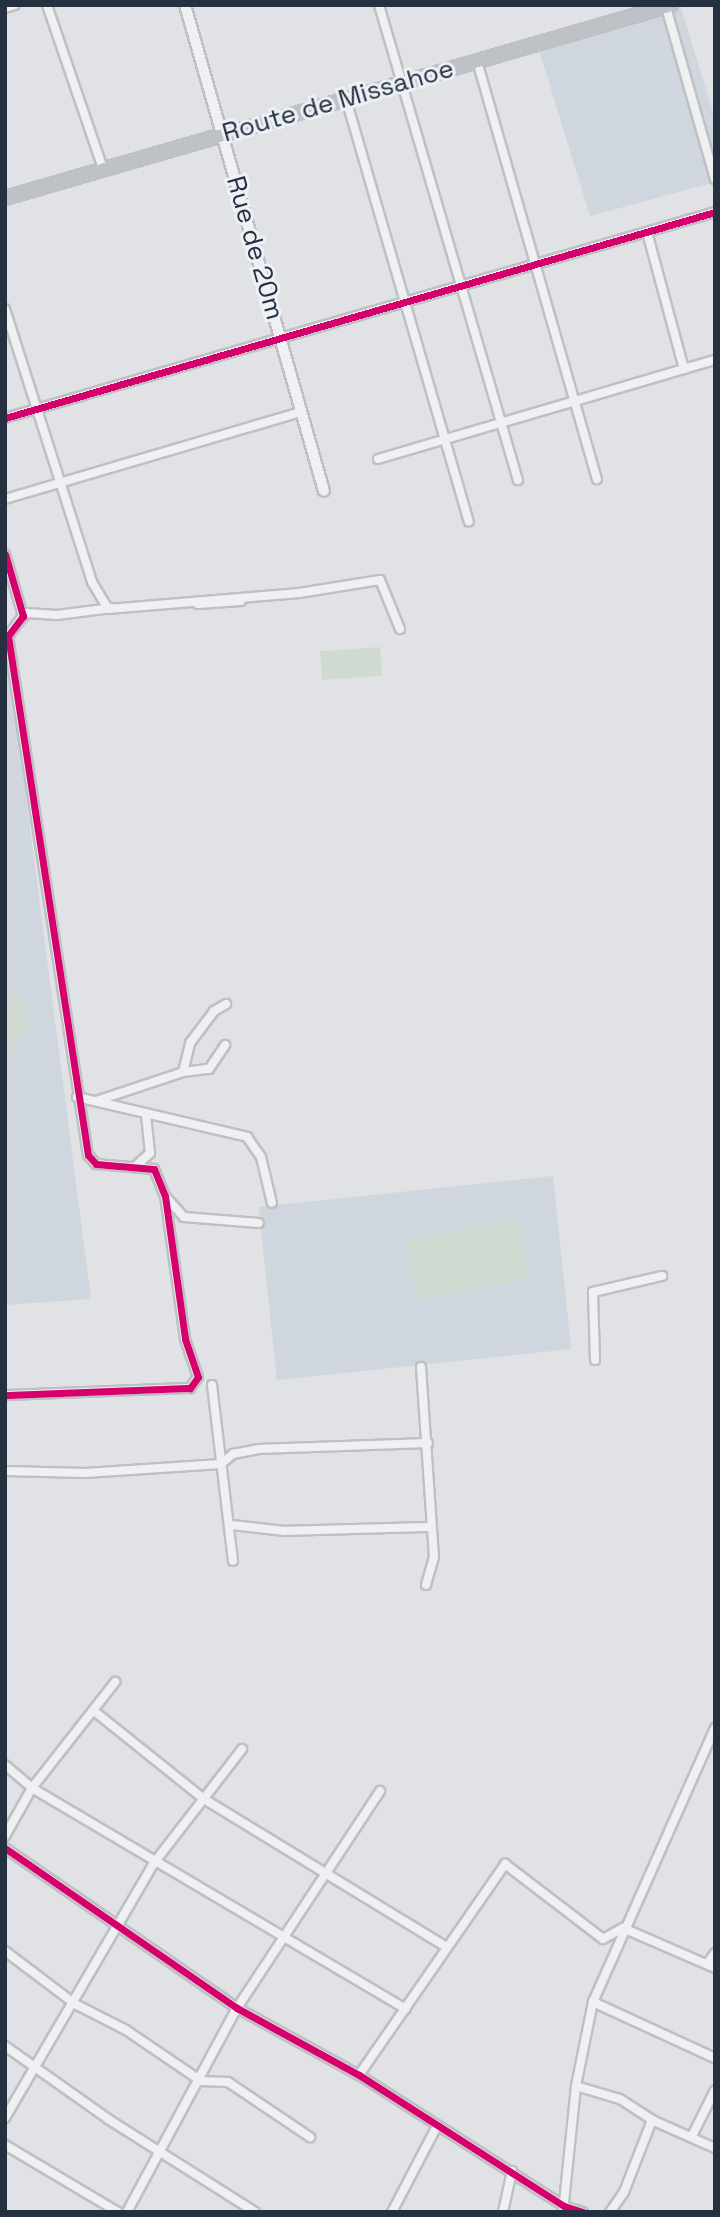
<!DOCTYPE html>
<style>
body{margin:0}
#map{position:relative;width:720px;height:2217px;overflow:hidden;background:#e0e2e5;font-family:"Space Grotesk",sans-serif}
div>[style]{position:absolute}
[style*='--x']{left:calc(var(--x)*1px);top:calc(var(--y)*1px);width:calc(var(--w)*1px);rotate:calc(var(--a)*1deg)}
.built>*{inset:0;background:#d0d6dd;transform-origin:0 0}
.green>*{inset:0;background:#d1dad0;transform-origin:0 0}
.roads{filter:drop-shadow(2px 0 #bec0c3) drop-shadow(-2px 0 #bec0c3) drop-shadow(0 2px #bec0c3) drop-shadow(0 -2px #bec0c3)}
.minor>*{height:8px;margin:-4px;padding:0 4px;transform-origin:4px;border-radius:4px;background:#eff0f2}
.tertiary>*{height:10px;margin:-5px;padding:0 5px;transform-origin:5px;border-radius:5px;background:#eff0f2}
.secondary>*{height:12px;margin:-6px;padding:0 6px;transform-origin:6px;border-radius:6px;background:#bec1c6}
.cycleway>*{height:7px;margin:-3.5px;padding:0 3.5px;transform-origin:3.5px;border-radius:3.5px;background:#d6006c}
span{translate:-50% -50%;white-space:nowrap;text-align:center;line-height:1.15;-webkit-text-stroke:6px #edf1f6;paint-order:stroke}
.street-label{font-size:26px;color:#253040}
.frame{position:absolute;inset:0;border:7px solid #253040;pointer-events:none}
</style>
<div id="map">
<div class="built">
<div style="clip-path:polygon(681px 7px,715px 119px,715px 182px,590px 216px,539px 50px)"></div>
<div style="clip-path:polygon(5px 635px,91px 1299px,5px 1305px)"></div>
<div style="left:553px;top:1176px;width:174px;height:296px;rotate:84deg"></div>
</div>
<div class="green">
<div style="left:380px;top:647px;width:29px;height:60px;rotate:86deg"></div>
<div style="clip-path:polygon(5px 987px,22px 1000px,30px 1021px,5px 1064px)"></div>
<div style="left:518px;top:1220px;width:60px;height:114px;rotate:80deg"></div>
</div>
<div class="roads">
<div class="minor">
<div style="--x:47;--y:5;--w:173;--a:71.1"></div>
<div style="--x:379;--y:5;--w:495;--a:73.7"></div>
<div style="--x:666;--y:7;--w:179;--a:74.1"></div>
<div style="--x:5;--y:8;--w:10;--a:-17"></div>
<div style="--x:477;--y:61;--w:435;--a:74"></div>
<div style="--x:346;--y:99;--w:440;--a:73.8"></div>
<div style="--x:647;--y:232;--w:142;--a:74.9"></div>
<div style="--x:5;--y:309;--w:287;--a:72.3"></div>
<div style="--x:92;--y:582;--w:31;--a:59"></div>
<div style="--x:108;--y:609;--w:192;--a:-4.8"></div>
<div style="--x:299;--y:593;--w:82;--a:-9.1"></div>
<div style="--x:380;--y:580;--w:53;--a:67.8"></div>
<div style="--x:5;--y:418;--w:739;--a:-16.18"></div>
<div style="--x:378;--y:459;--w:351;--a:-16.4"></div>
<div style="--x:5;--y:499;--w:309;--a:-16.4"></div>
<div style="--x:5;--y:554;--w:65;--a:73.8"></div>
<div style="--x:23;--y:616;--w:25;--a:127"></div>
<div style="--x:8;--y:636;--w:525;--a:81.24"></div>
<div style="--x:88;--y:1155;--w:12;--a:48"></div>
<div style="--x:96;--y:1164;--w:58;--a:4.9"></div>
<div style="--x:154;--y:1169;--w:29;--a:68"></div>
<div style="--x:165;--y:1196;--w:144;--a:82"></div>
<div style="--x:185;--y:1339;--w:40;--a:71.1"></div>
<div style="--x:198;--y:1377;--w:14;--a:126"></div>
<div style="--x:190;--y:1388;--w:185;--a:177.8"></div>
<div style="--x:198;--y:604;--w:43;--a:-4"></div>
<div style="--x:22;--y:618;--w:7;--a:-45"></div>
<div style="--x:27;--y:613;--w:30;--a:4"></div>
<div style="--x:57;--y:615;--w:55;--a:-7.3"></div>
<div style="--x:183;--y:1072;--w:26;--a:-7"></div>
<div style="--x:209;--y:1069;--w:29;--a:-56"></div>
<div style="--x:77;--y:1097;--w:175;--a:13.2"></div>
<div style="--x:247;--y:1137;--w:24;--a:55"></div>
<div style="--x:261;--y:1157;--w:47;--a:76.6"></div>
<div style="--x:96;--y:1101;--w:92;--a:-18.4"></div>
<div style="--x:183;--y:1072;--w:30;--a:-76"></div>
<div style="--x:190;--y:1043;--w:40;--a:-53"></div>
<div style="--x:214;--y:1011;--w:14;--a:-30"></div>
<div style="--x:136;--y:1166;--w:19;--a:-43"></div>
<div style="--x:150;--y:1153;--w:38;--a:-96"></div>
<div style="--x:165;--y:1196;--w:28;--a:48"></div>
<div style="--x:184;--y:1217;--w:75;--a:4.6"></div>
<div style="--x:595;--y:1360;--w:68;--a:-91.7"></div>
<div style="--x:593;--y:1292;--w:71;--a:-13.1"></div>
<div style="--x:421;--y:1367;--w:190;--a:86.1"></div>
<div style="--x:434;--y:1557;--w:29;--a:106"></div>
<div style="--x:212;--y:1385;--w:177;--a:83.2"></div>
<div style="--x:5;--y:1471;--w:80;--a:1.4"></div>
<div style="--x:85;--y:1473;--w:136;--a:-3.8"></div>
<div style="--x:221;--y:1464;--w:16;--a:-40"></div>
<div style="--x:233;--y:1454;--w:25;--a:-11"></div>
<div style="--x:258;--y:1449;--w:170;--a:-2"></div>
<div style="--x:232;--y:1525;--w:53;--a:6.5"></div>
<div style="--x:285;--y:1531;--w:146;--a:-1.6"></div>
<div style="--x:94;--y:1711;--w:141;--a:38.7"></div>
<div style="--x:204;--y:1799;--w:284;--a:31.4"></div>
<div style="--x:5;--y:1765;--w:35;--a:40"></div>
<div style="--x:32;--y:1788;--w:434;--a:30.6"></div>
<div style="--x:5;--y:1836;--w:55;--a:-60.6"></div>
<div style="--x:32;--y:1788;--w:135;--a:-51.9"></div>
<div style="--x:5;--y:1848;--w:282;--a:34.6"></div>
<div style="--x:237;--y:2008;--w:139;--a:28.8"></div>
<div style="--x:359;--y:2075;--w:243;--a:32.6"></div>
<div style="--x:564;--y:2206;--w:20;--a:18"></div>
<div style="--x:5;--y:1951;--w:88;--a:37.1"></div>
<div style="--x:75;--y:2004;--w:57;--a:27"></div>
<div style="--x:126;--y:2030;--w:91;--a:34.2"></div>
<div style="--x:201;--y:2081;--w:27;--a:2"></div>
<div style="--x:228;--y:2082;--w:99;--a:33.9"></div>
<div style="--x:707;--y:1964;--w:14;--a:-54"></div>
<div style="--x:593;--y:2002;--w:134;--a:24.7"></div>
<div style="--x:5;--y:2046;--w:126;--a:35.3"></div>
<div style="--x:108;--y:2119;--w:174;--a:32.3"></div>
<div style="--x:359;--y:2075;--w:257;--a:-55.3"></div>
<div style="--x:505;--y:1864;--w:123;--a:37.4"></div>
<div style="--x:603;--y:1939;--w:23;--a:-29"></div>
<div style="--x:623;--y:1928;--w:100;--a:23.5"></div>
<div style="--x:576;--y:2086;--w:46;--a:16.5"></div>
<div style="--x:620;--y:2099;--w:38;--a:33"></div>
<div style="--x:652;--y:2120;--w:69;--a:24"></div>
<div style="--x:5;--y:2118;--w:295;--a:-59.7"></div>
<div style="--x:154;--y:1863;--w:144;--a:-52.3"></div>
<div style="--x:692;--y:2136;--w:51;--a:-63.4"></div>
<div style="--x:5;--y:2145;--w:131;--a:30.7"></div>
<div style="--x:127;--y:2212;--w:232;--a:-61.7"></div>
<div style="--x:237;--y:2008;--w:260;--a:-56.6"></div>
<div style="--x:392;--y:2212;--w:97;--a:-62.4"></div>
<div style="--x:503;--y:2212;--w:42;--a:-77.6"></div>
<div style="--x:563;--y:2212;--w:127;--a:-84.1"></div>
<div style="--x:576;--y:2086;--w:86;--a:-78.6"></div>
<div style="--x:593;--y:2002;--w:300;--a:-66"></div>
<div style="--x:610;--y:2212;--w:24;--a:-55"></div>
<div style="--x:624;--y:2192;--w:77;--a:-68.7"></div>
</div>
<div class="tertiary">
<div style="--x:185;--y:5;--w:505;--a:74.04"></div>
</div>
<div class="secondary">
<div style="--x:5;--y:198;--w:693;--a:-16.16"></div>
</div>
</div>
<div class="cycleway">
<div style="--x:5;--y:418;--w:739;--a:-16.18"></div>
<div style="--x:5;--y:554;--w:65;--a:73.8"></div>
<div style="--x:23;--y:616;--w:25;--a:127"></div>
<div style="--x:8;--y:636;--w:525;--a:81.24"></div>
<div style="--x:88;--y:1155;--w:12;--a:48"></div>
<div style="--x:96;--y:1164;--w:58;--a:4.9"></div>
<div style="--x:154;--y:1169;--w:29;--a:68"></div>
<div style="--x:165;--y:1196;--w:144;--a:82"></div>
<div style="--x:185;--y:1339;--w:40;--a:71.1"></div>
<div style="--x:198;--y:1377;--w:14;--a:126"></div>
<div style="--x:190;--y:1388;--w:185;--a:177.8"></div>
<div style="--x:5;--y:1848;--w:282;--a:34.6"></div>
<div style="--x:237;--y:2008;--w:139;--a:28.8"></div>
<div style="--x:359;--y:2075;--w:243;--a:32.6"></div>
<div style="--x:564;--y:2206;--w:20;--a:18"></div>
</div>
<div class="street-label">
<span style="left:338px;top:101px;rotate:-16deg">Route de Missahoe</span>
<span style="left:255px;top:248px;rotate:74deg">Rue de 20m</span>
</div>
<div class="frame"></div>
</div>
